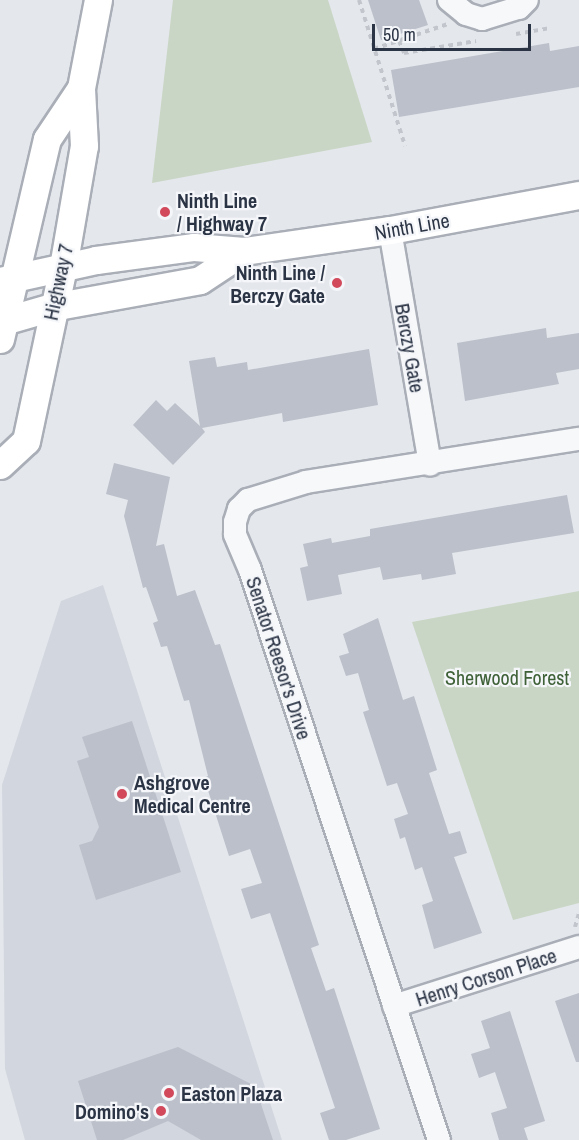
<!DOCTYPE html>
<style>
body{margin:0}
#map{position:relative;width:579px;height:1140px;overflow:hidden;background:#e4e7ec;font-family:"Archivo Narrow",sans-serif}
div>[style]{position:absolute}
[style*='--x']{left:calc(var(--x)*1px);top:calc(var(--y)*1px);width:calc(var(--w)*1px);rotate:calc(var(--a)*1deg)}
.built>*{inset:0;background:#d2d6de}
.green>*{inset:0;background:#c9d6c5}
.building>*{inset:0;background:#bbc0ca}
.path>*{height:4px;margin-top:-2px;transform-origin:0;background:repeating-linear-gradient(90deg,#c2c5cb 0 4.5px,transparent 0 9px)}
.roads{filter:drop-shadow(2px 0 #a9aeb7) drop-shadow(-2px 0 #a9aeb7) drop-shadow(0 2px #a9aeb7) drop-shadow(0 -2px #a9aeb7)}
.minor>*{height:22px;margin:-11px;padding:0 11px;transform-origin:11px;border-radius:11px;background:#f7f8fa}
.major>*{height:27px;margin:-13.5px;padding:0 13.5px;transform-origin:13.5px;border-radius:13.5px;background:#fff}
.dots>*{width:16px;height:16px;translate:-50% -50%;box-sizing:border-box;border:3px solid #f4f6f9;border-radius:50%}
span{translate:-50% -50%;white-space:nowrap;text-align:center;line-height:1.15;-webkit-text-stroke:4.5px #f4f6f9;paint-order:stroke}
.poi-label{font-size:20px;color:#2b3445;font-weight:700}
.left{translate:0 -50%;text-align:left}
.right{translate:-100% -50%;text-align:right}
.street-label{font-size:20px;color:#2b3445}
.park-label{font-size:20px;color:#3f6138}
.scale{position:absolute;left:372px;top:24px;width:159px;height:27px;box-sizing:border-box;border:3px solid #2b3445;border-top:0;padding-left:8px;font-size:18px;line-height:21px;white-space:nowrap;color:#2b3445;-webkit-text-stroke:4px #f4f6f9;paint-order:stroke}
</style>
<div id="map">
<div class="built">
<div style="clip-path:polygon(103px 585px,282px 1140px,25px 1140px,5px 1069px,2px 785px,61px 601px)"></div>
</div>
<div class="green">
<div style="clip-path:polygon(173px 0,328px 0,372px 142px,152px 183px)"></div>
<div style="clip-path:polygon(579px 591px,579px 903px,513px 920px,412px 622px)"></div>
</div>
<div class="building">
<div style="clip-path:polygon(368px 0,419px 0,428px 25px,381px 40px)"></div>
<div style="clip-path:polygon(549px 43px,550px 51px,579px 46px,579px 87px,399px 117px,391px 70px)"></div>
<div style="clip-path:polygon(546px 328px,547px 338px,579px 333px,579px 369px,556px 373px,559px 384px,465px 401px,457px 343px)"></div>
<div style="clip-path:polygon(369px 349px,378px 405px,283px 422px,282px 413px,202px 428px,205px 432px,173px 465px,133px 425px,156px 400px,167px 411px,175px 403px,200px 426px,189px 361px,215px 357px,217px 367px,247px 362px,248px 370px)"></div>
<div style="clip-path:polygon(114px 463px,170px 477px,156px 546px,164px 544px,177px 596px,195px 590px,215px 645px,220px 644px,319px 945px,311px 948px,326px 991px,334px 988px,380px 1129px,346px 1140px,329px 1140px,320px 1113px,335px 1108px,270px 913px,251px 919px,241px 889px,262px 883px,250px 849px,229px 856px,204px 778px,208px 776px,189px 700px,184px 701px,167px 646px,161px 647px,153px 623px,158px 621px,146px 587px,143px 588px,124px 516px,128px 500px,106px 494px)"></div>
<div style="clip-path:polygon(567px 495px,574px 533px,452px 553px,456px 574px,422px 580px,421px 574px,383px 580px,380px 567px,338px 575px,342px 594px,307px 601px,300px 568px,308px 566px,303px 544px,331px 538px,332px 543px,370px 536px,370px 529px)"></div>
<div style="clip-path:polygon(378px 618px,403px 700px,414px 696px,437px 770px,429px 773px,449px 834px,460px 831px,467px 853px,454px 857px,482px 933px,434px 949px,422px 905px,433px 901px,422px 867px,415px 870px,405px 837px,400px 839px,394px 819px,408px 814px,397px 783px,387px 786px,363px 712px,369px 710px,358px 673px,346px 676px,339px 656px,349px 653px,343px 634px)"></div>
<div style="clip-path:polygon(132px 721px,181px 872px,96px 900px,79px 845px,92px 841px,99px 827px,77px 761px,89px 757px,82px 737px)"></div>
<div style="clip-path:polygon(579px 993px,579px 1062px,576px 1062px,555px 1001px)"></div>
<div style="clip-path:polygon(510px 1011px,545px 1121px,524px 1128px,528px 1140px,499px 1140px,491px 1113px,507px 1108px,495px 1072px,479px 1078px,471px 1054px,490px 1048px,481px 1021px)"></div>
<div style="clip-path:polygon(178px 1047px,255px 1086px,273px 1140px,201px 1140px,168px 1121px,123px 1140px,97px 1140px,78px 1081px)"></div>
</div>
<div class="path">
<div style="--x:359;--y:0;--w:153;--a:72.5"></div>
<div style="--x:516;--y:34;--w:34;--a:-10"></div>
<div style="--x:399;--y:41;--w:13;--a:67"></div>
<div style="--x:404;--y:53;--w:73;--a:-9.5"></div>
<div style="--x:374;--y:49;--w:78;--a:-18.7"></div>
<div style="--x:575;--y:927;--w:15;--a:-74"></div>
</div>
<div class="roads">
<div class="minor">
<div style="--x:449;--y:0;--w:22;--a:39"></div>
<div style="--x:466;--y:14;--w:17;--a:17"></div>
<div style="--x:482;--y:19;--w:39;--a:-17"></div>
<div style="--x:519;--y:8;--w:11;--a:-45"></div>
<div style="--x:390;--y:230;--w:238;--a:80.3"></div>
<div style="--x:394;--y:1006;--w:194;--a:-17.7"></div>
<div style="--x:439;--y:1140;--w:601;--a:-108.34"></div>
<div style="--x:250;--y:570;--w:39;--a:-113"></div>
<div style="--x:235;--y:534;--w:12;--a:-90"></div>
<div style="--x:235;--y:522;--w:14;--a:-73"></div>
<div style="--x:239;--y:509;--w:13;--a:-45"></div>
<div style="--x:248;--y:500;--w:61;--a:-17.2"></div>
<div style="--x:306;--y:482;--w:276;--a:-9"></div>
</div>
<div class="major">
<div style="--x:0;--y:281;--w:98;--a:-12.3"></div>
<div style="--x:96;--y:260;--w:99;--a:-7.6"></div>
<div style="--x:194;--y:247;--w:50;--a:4.6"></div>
<div style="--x:244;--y:251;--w:148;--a:-8.2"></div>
<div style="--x:390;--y:230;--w:192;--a:-10.5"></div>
<div style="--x:0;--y:322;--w:54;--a:-16.1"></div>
<div style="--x:52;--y:307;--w:150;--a:-10.3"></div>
<div style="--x:200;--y:280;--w:53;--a:-33.4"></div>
<div style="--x:0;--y:339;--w:205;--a:-76.8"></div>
<div style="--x:47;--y:139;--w:61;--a:-56.3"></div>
<div style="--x:0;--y:465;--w:35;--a:-43"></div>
<div style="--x:26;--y:441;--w:178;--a:-78"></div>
<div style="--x:63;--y:267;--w:123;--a:-80.2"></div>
<div style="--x:84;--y:146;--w:58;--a:-93"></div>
<div style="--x:81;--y:88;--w:90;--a:-79.1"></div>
</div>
</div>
<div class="dots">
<div style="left:165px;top:212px;background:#d1495b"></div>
<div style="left:337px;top:283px;background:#d1495b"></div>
<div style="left:122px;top:794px;background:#d1495b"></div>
<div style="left:169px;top:1093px;background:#d1495b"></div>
<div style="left:161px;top:1111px;background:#d1495b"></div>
</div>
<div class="poi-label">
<span class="left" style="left:177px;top:212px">Ninth Line<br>/ Highway 7</span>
<span class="right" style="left:325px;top:284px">Ninth Line /<br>Berczy Gate</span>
<span class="left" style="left:134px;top:794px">Ashgrove<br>Medical Centre</span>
<span class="left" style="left:181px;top:1093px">Easton Plaza</span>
<span class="right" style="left:149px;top:1111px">Domino's</span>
</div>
<div class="street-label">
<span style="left:412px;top:226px;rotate:-10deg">Ninth Line</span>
<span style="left:58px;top:282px;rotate:-78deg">Highway 7</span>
<span style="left:410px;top:348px;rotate:80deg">Berczy Gate</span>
<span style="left:279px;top:658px;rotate:72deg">Senator Reesor's Drive</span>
<span style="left:486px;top:977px;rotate:-18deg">Henry Corson Place</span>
</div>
<div class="park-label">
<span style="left:507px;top:677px">Sherwood Forest</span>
</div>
<div class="scale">50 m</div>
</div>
